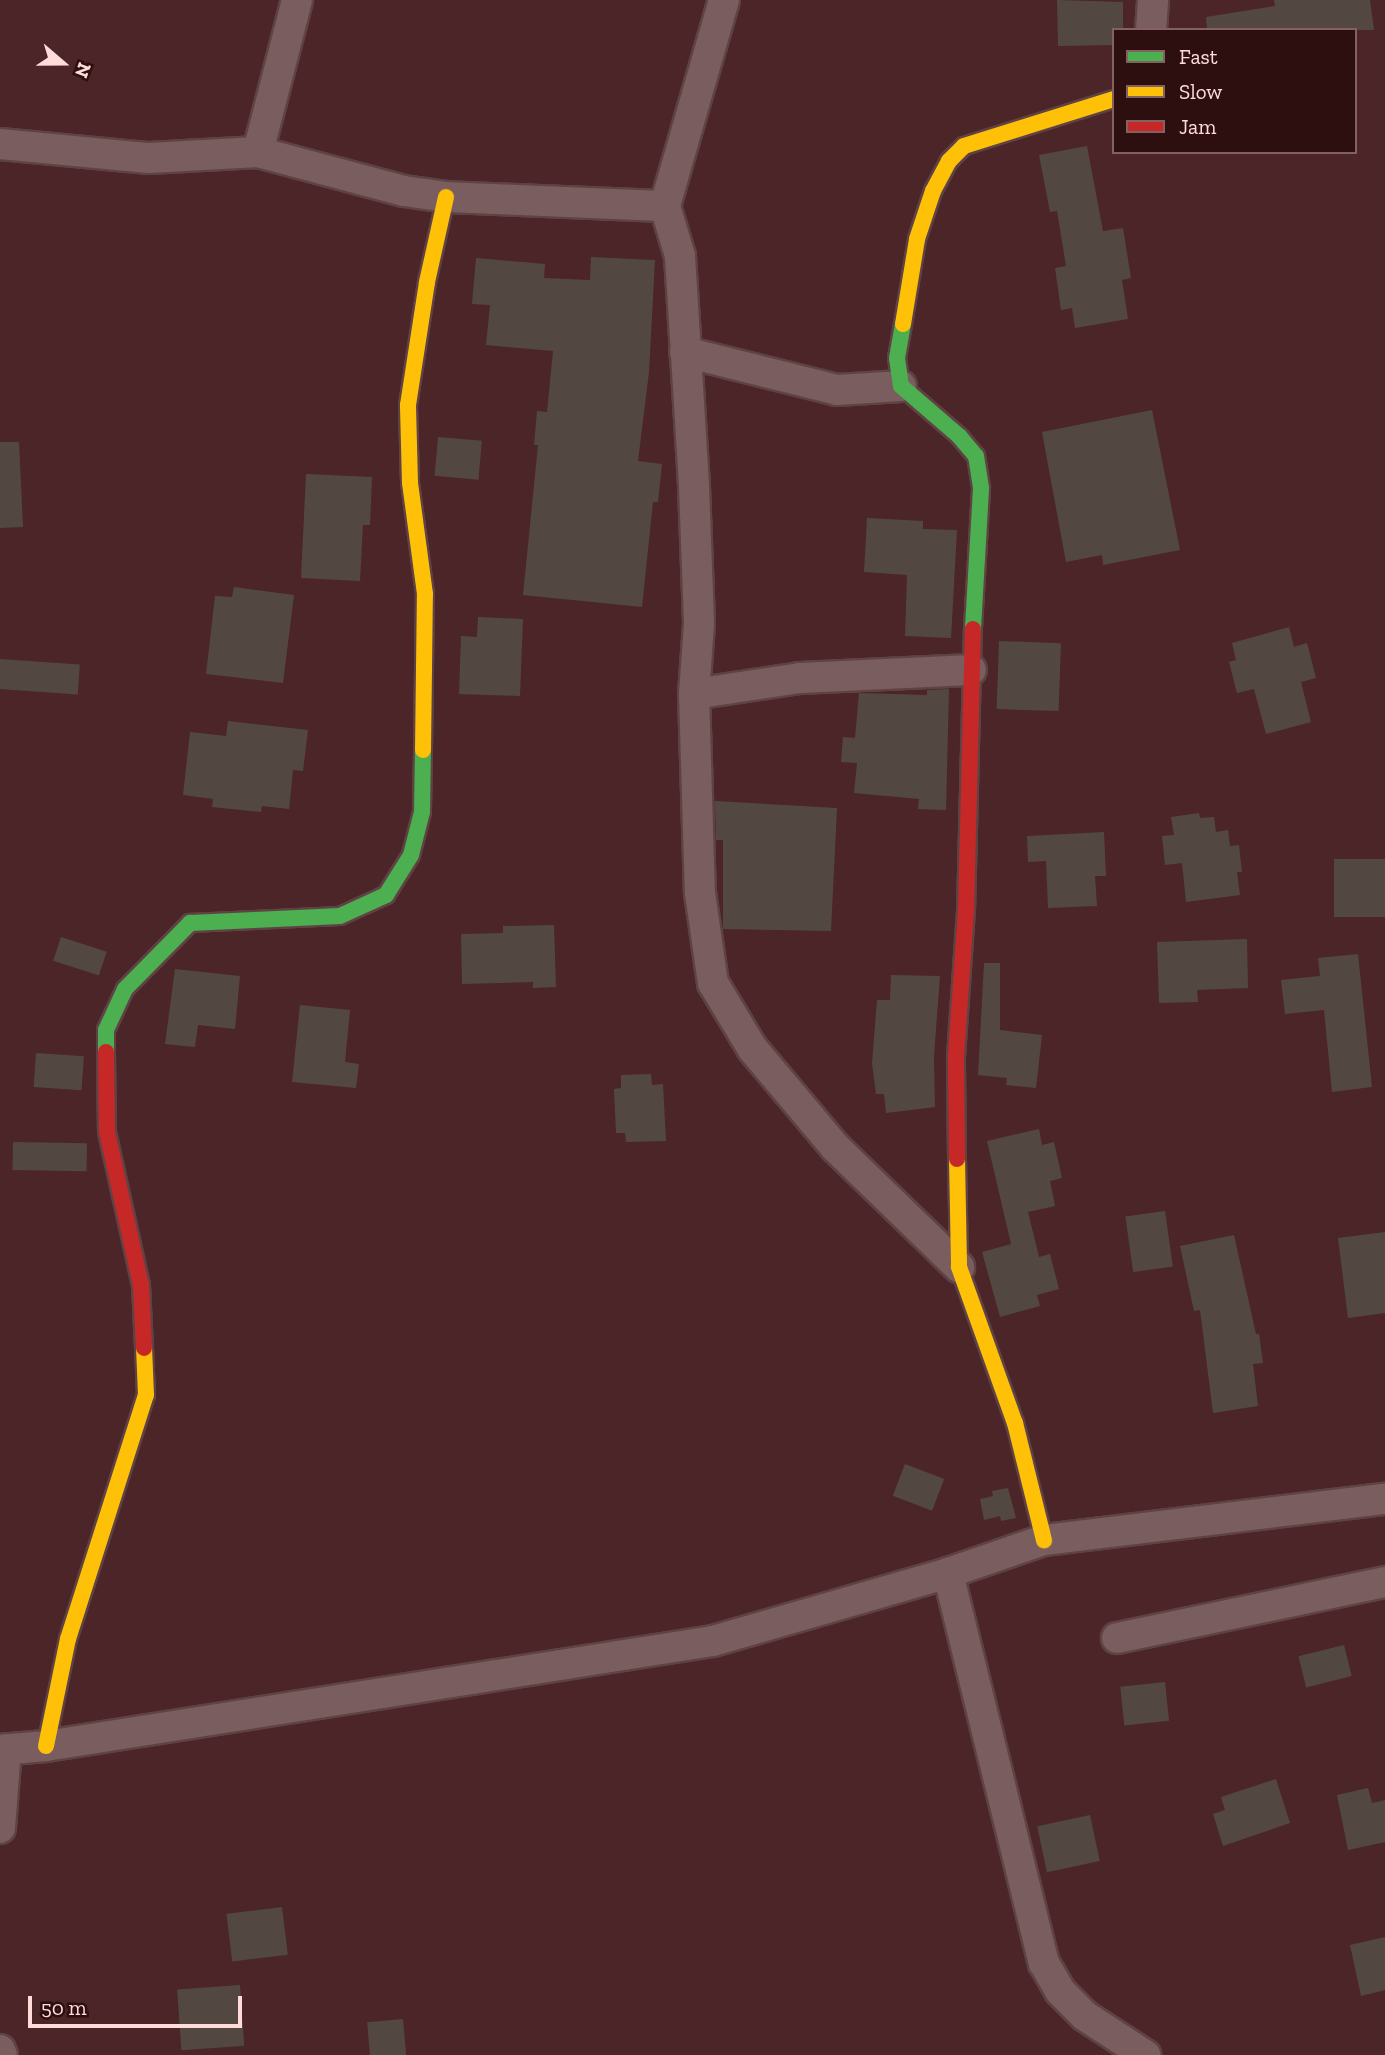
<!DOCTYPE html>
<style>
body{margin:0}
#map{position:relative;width:1385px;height:2055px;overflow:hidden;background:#4c2529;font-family:"Zilla Slab",serif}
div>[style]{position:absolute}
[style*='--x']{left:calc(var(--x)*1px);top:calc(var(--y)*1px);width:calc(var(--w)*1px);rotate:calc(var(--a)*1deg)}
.building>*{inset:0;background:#534841;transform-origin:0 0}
.roads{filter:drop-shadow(2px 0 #5f4244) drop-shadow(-2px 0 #5f4244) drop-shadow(0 2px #5f4244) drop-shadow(0 -2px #5f4244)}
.street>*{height:30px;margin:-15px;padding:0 15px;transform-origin:15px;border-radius:15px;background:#7a5d5f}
.fast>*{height:16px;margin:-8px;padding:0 8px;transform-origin:8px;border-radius:8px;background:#4caf50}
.slow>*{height:16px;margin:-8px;padding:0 8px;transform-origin:8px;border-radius:8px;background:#ffc107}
.jam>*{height:16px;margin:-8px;padding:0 8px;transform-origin:8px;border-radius:8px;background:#c62828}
span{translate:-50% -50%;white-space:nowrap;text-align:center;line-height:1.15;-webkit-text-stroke:7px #2e0f10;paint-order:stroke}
.legend{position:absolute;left:1112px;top:28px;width:245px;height:126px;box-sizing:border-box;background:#2e0f10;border:2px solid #826160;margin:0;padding:9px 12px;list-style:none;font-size:21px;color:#ffdbd9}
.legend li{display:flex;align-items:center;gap:14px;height:35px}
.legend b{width:35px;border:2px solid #826160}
.north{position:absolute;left:28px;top:28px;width:70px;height:70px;-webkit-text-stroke:5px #2e0f10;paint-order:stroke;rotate:110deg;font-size:19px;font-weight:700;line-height:28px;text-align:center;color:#ffdbd9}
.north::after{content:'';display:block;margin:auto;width:24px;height:32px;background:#ffdbd9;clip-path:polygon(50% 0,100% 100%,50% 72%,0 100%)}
.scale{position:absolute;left:28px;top:1996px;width:214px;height:32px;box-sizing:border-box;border:4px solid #ffdbd9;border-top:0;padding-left:9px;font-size:21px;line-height:24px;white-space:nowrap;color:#ffdbd9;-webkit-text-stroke:5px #2e0f10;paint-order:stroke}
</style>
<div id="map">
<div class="building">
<div style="clip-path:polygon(1057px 0,1123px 2px,1123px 30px,1114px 30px,1114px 45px,1058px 46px)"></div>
<div style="clip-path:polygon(1274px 0,1370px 0,1374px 30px,1207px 30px,1206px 17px,1275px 6px)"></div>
<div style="clip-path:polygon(1087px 146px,1103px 231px,1123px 228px,1131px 278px,1122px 280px,1128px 319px,1075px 328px,1072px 308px,1061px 310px,1055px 268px,1066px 266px,1057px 211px,1050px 212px,1039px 155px)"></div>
<div style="clip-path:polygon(591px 257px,655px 260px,649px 372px,638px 461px,662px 464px,658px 502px,653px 502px,642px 607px,523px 595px,538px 445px,534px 445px,537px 411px,547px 412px,553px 351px,486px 345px,490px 305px,472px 304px,476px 258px,545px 264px,544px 278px,590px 280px)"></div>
<div style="clip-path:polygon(1152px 410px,1180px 550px,1103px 565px,1102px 555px,1066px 562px,1042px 432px)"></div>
<div style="left:438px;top:437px;width:44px;height:39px;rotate:5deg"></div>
<div style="clip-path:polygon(0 442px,19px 442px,23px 527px,0 528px)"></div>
<div style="clip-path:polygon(306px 474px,372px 477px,370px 525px,363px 525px,360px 581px,301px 578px)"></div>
<div style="clip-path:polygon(867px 518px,923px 521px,923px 529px,957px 530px,951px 638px,905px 636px,907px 575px,864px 572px)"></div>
<div style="clip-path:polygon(234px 587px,294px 595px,283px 683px,206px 674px,215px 596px,232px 597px)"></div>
<div style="clip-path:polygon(478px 617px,523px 619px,520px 696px,459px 694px,461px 636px,477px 637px)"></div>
<div style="clip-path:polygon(1289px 627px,1294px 647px,1307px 643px,1316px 678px,1301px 682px,1311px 722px,1266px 734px,1254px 689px,1237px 693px,1229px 662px,1236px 660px,1232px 643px)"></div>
<div style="left:999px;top:641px;width:62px;height:68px;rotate:2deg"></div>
<div style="left:0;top:659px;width:80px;height:30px;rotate:4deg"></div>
<div style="clip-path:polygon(949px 689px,946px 810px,918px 809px,919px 799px,854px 793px,857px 763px,841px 762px,843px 737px,855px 738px,859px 693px,927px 695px,927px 690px)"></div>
<div style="clip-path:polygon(228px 721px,308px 730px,303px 771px,293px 770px,289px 809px,262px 806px,261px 812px,212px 807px,213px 799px,183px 795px,190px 732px,226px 736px)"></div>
<div style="clip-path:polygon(715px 801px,837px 808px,831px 931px,723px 929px,723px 840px,716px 840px)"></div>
<div style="clip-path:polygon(1199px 813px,1200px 818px,1214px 817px,1216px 832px,1228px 830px,1230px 846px,1239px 845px,1242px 872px,1237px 872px,1240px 895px,1186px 902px,1182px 863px,1165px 865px,1162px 836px,1174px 835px,1171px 817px)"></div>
<div style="clip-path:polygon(1104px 832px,1106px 876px,1095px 876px,1097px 906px,1048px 908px,1046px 861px,1028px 862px,1027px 836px)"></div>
<div style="left:1385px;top:859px;width:58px;height:51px;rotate:90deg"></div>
<div style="clip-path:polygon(554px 925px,556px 987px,533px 988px,533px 982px,462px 984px,461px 934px,503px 933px,503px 926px)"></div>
<div style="left:61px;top:937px;width:48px;height:25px;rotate:18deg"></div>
<div style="clip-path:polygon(1247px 939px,1248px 988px,1197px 990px,1198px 1002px,1159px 1003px,1157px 942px)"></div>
<div style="clip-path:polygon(1358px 954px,1372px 1087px,1332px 1092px,1324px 1010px,1285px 1014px,1281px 980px,1320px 976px,1318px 958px)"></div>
<div style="clip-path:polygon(984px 963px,1000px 963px,1000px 1030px,1042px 1035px,1036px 1088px,1006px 1085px,1007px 1078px,978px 1075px)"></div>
<div style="clip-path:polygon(175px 969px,240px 976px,235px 1029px,198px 1025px,195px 1047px,165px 1044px)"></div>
<div style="clip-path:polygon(891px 975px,940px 976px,934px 1056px,935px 1107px,886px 1113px,884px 1094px,876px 1094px,872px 1063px,877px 1000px,890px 1000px)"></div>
<div style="clip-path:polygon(300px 1005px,350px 1010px,345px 1062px,359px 1064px,356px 1088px,292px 1082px)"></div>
<div style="left:36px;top:1053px;width:48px;height:34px;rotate:4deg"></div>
<div style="clip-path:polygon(651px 1074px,652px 1085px,663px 1084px,666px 1141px,626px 1142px,625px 1133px,616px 1133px,614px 1089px,621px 1088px,621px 1075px)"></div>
<div style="clip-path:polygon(1039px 1129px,1042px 1145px,1054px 1142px,1062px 1178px,1050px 1181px,1055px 1206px,1028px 1212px,1039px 1257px,1050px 1254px,1059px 1289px,1037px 1295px,1040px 1306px,1000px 1317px,982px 1252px,1011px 1244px,987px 1141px)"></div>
<div style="left:13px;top:1142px;width:74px;height:28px;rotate:1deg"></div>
<div style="left:1165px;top:1211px;width:56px;height:40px;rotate:82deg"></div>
<div style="clip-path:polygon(1385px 1232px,1385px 1313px,1348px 1318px,1338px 1238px)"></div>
<div style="clip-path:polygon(1234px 1235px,1256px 1334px,1259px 1334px,1263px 1363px,1253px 1364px,1258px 1406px,1213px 1413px,1200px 1310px,1194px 1311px,1180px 1246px)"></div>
<div style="left:905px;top:1464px;width:42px;height:34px;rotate:21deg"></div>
<div style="clip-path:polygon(1008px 1488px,1016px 1518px,1001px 1521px,1000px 1516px,984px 1520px,980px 1499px,993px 1496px,992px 1491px)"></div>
<div style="left:1344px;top:1645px;width:32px;height:47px;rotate:76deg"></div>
<div style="left:1165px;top:1682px;width:39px;height:45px;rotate:84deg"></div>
<div style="clip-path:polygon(1276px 1779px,1290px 1823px,1223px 1846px,1213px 1814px,1225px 1810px,1221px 1797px)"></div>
<div style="clip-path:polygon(1368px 1788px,1372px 1803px,1385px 1800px,1385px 1842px,1348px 1850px,1337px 1795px)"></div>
<div style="left:1090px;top:1815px;width:47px;height:54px;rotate:78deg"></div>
<div style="left:282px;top:1907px;width:48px;height:56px;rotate:83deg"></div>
<div style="clip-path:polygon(1385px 1937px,1385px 1990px,1361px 1996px,1350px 1945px)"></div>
<div style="left:240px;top:1985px;width:61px;height:63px;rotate:86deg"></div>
<div style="left:403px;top:2019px;width:36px;height:36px;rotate:85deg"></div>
</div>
<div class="roads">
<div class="street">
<div style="--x:724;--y:0;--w:214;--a:106"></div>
<div style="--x:665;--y:206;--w:52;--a:73.3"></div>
<div style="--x:680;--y:256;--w:230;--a:86.5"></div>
<div style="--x:694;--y:486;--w:138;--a:87.9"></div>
<div style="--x:699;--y:624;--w:70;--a:94.1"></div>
<div style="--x:694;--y:694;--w:199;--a:88.3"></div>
<div style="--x:700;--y:893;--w:91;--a:81.8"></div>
<div style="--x:713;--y:983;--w:76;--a:59"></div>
<div style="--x:752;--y:1048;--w:129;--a:50"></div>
<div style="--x:835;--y:1147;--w:173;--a:44.1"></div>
<div style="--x:1151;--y:30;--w:30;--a:-86"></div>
<div style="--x:0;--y:144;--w:150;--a:5.4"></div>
<div style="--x:149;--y:158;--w:109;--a:-3.2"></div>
<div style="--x:258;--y:152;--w:151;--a:15"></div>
<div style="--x:404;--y:191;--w:42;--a:8.1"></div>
<div style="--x:446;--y:197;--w:219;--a:2.4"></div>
<div style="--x:258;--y:152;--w:157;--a:-75.6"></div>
<div style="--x:685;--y:352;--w:157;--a:14"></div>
<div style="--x:837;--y:390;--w:64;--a:-3.6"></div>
<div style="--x:694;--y:694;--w:107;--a:-8.6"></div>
<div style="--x:800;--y:678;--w:171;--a:-2.7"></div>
<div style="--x:948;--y:1573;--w:402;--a:76.2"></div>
<div style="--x:1044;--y:1963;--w:32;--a:60"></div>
<div style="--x:1060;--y:1991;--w:35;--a:45"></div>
<div style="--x:1085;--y:2016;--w:72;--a:33"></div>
<div style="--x:1117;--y:1638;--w:274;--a:-11.8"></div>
<div style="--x:0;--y:1750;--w:46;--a:-5"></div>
<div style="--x:46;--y:1746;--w:675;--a:-8.95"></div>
<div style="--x:713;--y:1641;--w:245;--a:-16.1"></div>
<div style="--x:948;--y:1573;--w:102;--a:-19"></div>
<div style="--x:1044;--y:1540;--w:343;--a:-6.9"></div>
<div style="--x:0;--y:1828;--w:79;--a:-85.7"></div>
<div style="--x:0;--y:2050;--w:5;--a:68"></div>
</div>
<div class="fast">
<div style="--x:903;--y:324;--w:35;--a:100"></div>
<div style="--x:897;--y:358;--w:28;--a:82"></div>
<div style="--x:901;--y:386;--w:77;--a:40.8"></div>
<div style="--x:959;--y:436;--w:26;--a:50"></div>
<div style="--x:976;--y:456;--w:33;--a:81"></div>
<div style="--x:981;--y:489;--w:140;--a:93.3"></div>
<div style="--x:106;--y:1052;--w:22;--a:-90"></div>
<div style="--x:106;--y:1030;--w:45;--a:-65.1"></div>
<div style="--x:125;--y:989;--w:93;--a:-45.4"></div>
<div style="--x:190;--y:923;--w:150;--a:-2.7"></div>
<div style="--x:340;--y:916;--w:51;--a:-24.5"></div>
<div style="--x:386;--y:895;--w:47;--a:-58"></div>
<div style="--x:411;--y:855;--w:44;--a:-75.7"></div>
<div style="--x:422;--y:812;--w:62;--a:-89.1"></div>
</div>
<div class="slow">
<div style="--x:903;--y:324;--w:86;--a:-80.6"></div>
<div style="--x:917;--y:239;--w:51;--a:-71.6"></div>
<div style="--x:933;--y:191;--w:34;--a:-62"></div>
<div style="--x:949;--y:161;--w:21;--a:-45"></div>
<div style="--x:964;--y:146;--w:157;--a:-17.4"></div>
<div style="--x:423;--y:750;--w:156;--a:-89.3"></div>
<div style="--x:425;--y:594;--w:112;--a:-97.7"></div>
<div style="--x:410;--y:483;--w:78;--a:-91.5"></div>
<div style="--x:408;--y:405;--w:124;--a:-81.2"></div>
<div style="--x:427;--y:282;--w:87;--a:-77.4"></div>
<div style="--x:957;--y:1159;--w:108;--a:88.9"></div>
<div style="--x:959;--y:1267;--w:166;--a:70.3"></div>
<div style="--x:1015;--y:1423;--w:121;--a:76.1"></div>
<div style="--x:46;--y:1746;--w:109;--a:-78.4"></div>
<div style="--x:68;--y:1639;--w:256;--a:-72.3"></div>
<div style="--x:146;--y:1395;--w:47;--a:-92.4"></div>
</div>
<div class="jam">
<div style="--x:106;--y:1052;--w:80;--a:89.3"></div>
<div style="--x:107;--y:1132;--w:157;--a:77.5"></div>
<div style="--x:141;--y:1285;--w:63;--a:87.3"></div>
<div style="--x:957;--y:1159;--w:102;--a:-90.6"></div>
<div style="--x:956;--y:1057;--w:145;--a:-86.1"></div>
<div style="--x:966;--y:912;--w:283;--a:-88.6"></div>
</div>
</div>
<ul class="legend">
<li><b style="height:9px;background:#4caf50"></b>Fast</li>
<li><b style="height:9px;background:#ffc107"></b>Slow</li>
<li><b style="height:9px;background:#c62828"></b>Jam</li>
</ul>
<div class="north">N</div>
<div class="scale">50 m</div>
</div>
